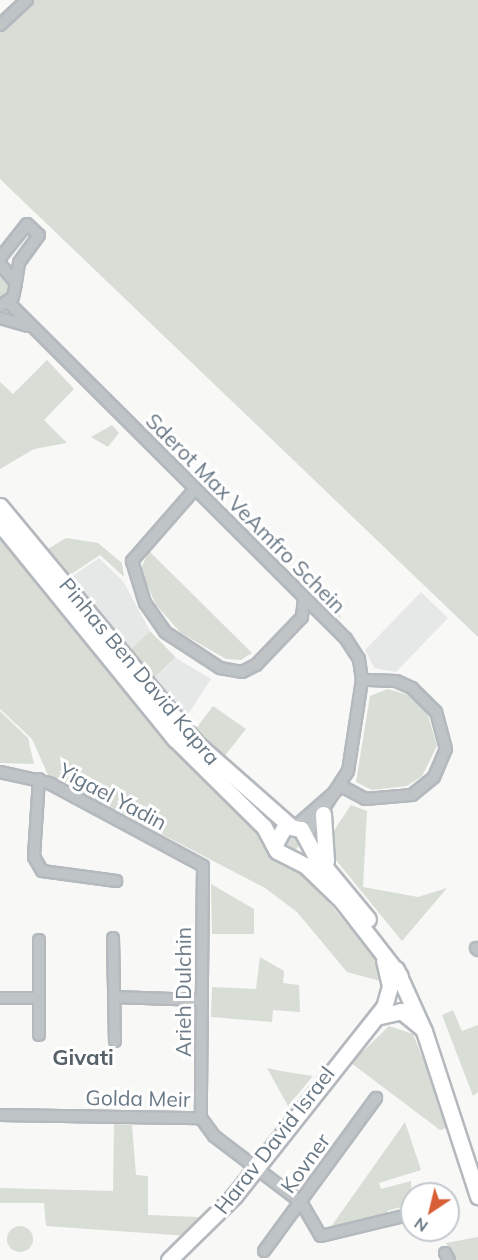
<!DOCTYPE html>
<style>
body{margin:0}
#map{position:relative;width:478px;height:1260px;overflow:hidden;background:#f8f8f6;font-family:Mulish,sans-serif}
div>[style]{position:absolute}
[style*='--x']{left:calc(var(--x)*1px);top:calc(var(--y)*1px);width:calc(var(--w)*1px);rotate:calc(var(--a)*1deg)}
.built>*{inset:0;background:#e6e7e7}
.green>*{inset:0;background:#d8ddd5;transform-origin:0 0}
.round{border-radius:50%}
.roads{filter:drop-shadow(2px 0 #b4b9be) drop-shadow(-2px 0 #b4b9be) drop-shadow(0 2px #b4b9be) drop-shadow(0 -2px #b4b9be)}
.street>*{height:10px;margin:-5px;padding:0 5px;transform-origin:5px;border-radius:5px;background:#bfc4c7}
.secondary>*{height:15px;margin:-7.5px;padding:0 7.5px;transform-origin:7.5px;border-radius:7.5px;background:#fff}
span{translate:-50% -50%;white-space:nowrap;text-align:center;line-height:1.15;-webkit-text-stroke:6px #fff;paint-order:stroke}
.street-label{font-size:21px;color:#697885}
.neighbourhood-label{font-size:22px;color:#56616a;font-weight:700}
.north{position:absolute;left:400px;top:1182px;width:60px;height:60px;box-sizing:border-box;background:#fff;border:2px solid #c3c9ce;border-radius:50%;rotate:215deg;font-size:16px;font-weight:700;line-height:24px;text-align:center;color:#697885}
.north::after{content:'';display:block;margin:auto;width:21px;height:27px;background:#d85f35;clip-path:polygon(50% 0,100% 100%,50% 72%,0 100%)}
</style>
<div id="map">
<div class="built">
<div style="clip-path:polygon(99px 558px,123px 581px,150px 631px,127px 653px,68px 579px)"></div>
<div style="clip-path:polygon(421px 592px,448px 618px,396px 672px,374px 668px,365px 650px)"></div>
<div style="clip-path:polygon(176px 658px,211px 679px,183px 722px,150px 683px)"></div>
</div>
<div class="green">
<div style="clip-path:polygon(31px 0,478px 0,478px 637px,0 179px,0 27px)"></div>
<div style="clip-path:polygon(0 268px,11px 277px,10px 295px,0 302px)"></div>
<div style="clip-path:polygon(47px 360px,74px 389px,44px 420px,67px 443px,34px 449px,0 469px,0 382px,13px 394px)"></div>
<div style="clip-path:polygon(112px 425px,119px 433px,108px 447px,91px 437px)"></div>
<div style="clip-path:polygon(150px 427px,171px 438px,200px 456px,191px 467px)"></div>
<div style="clip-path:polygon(0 533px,188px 765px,260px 831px,282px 862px,306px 875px,373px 956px,384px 982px,347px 972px,297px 912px,265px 888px,48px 775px,32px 739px,0 709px)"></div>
<div style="clip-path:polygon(66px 538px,98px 543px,122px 563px,124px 577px,100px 555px,67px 577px,46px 550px)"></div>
<div style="clip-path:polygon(149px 551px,252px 653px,241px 660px,226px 659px,181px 633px,156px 605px,140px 570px)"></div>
<div style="clip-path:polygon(323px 586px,334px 601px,341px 619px,319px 593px)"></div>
<div style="left:150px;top:631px;width:37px;height:32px;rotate:46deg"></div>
<div style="clip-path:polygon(388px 689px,408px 695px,427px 712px,437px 746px,422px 776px,407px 786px,372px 790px,356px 782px,370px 696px)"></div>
<div style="clip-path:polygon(213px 706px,246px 729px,223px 758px,195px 730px)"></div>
<div style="clip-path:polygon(0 711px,28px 738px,34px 764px,0 763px)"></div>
<div style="clip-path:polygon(351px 805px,367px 811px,363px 887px,418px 897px,447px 888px,402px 941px,335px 859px,333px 832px)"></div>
<div class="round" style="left:282px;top:833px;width:18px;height:18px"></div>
<div style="clip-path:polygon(211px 884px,254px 909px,254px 934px,212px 934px)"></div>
<div style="clip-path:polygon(260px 957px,284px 971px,283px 983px,299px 985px,300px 1012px,273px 1010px,272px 1022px,211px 1017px,212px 987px,256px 989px)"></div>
<div style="clip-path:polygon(453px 1010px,462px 1031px,478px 1025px,478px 1092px,473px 1096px,442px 1015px)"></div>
<div style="clip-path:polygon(389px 1026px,413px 1034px,450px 1127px,440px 1130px,351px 1063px)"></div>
<div style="clip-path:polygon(267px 1068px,281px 1071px,313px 1076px,288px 1106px)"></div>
<div style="clip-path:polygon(405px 1122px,421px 1170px,379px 1183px,381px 1189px,411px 1181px,412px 1204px,387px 1211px,388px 1217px,328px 1231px)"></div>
<div style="clip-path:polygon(114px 1124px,132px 1125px,136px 1175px,148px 1176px,148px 1215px,198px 1217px,188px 1236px,46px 1226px,44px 1203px,0 1203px,0 1188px,113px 1191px)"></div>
<div class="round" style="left:7px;top:1226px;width:26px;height:26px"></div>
<div style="clip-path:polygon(478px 1237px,478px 1260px,454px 1260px,446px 1243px)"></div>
</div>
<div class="roads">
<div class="street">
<div style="--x:0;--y:25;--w:37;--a:-43"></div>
<div style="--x:0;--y:258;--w:43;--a:-51.5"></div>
<div style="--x:27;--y:224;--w:16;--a:43"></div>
<div style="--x:39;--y:235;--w:34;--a:126"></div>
<div style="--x:19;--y:263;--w:20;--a:99"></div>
<div style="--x:0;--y:264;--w:25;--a:50"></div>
<div style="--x:16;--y:283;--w:14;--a:102"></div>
<div style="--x:13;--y:297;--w:16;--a:145"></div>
<div style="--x:8;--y:302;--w:477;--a:44.9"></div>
<div style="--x:346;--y:639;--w:24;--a:57"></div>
<div style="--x:359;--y:659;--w:21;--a:82"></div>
<div style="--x:362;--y:680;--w:92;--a:98.7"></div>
<div style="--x:348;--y:771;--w:77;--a:122.9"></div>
<div style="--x:0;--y:318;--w:29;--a:16"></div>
<div style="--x:195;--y:489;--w:96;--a:131.2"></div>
<div style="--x:132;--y:561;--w:44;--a:72.8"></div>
<div style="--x:145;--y:603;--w:35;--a:55"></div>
<div style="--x:165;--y:632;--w:66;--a:33.2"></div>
<div style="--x:220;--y:668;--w:22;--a:10"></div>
<div style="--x:242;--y:672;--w:16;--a:-27"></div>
<div style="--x:256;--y:665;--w:66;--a:-46.2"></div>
<div style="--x:302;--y:617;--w:19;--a:-84"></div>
<div style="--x:0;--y:772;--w:50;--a:12.7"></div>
<div style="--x:49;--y:783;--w:175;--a:28.3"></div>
<div style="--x:203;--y:866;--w:252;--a:90.5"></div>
<div style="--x:39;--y:779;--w:78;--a:93.7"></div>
<div style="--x:34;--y:857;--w:16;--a:60"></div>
<div style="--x:42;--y:871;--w:75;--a:7.7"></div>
<div style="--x:341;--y:786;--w:27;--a:28"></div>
<div style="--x:365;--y:799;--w:47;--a:-4.9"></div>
<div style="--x:412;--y:795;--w:28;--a:-39"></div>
<div style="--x:434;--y:777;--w:30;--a:-67"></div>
<div style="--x:446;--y:749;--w:38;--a:-105"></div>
<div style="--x:436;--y:712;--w:34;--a:-135"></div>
<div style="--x:412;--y:688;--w:17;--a:-156"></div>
<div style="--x:396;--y:681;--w:34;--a:-178"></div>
<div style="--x:296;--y:826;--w:53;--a:-41.2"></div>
<div style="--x:113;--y:938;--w:103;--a:88.9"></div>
<div style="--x:476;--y:948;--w:3;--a:45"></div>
<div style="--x:114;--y:997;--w:87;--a:2"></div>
<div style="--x:0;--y:998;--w:39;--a:0"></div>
<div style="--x:39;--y:1035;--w:95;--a:-90"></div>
<div style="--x:0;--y:1115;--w:201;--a:0.9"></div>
<div style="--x:201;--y:1118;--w:22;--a:54"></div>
<div style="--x:214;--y:1136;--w:109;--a:37.2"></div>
<div style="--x:301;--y:1202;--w:39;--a:60"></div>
<div style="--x:321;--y:1236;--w:94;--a:-13.6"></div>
<div style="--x:264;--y:1251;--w:190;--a:-53.8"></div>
<div style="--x:445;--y:1253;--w:8;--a:60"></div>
</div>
<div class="secondary">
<div style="--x:0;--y:506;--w:306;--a:50.4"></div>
<div style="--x:195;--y:742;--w:125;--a:41.4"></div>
<div style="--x:0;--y:524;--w:277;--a:50.9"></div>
<div style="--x:175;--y:739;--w:125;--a:44.7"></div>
<div style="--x:264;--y:827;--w:27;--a:62"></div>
<div style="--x:277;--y:851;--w:33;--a:27"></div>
<div style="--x:306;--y:866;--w:49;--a:44.2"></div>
<div style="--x:341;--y:900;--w:96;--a:52.2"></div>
<div style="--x:323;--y:814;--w:47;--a:86.3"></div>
<div style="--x:275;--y:844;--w:21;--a:-61"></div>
<div style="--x:285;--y:826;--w:16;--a:11"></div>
<div style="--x:301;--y:829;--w:30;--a:62"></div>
<div style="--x:315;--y:855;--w:83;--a:50.4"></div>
<div style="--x:396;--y:969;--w:68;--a:65.7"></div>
<div style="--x:424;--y:1031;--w:174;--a:71.9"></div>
<div style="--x:376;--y:1017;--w:26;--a:-13"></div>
<div style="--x:401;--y:1011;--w:26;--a:39"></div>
<div style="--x:169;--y:1260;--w:91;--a:-44.6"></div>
<div style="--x:234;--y:1196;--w:241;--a:-51.6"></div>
<div style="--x:384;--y:1007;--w:22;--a:-74"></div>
<div style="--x:390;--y:986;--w:26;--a:-103"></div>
</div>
</div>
<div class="street-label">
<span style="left:246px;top:513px;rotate:45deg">Sderot Max VeAmfro Schein</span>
<span style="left:140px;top:671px;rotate:50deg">Pinhas Ben David Kapra</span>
<span style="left:113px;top:796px;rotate:28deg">Yigael Yadin</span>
<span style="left:183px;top:992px;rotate:-90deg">Arieh Dulchin</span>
<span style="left:138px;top:1098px;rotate:1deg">Golda Meir</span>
<span style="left:274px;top:1140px;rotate:-52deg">Harav David Israel</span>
<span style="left:305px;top:1163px;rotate:-54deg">Kovner</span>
</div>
<div class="neighbourhood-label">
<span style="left:83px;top:1058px">Givati</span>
</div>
<div class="north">N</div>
</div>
